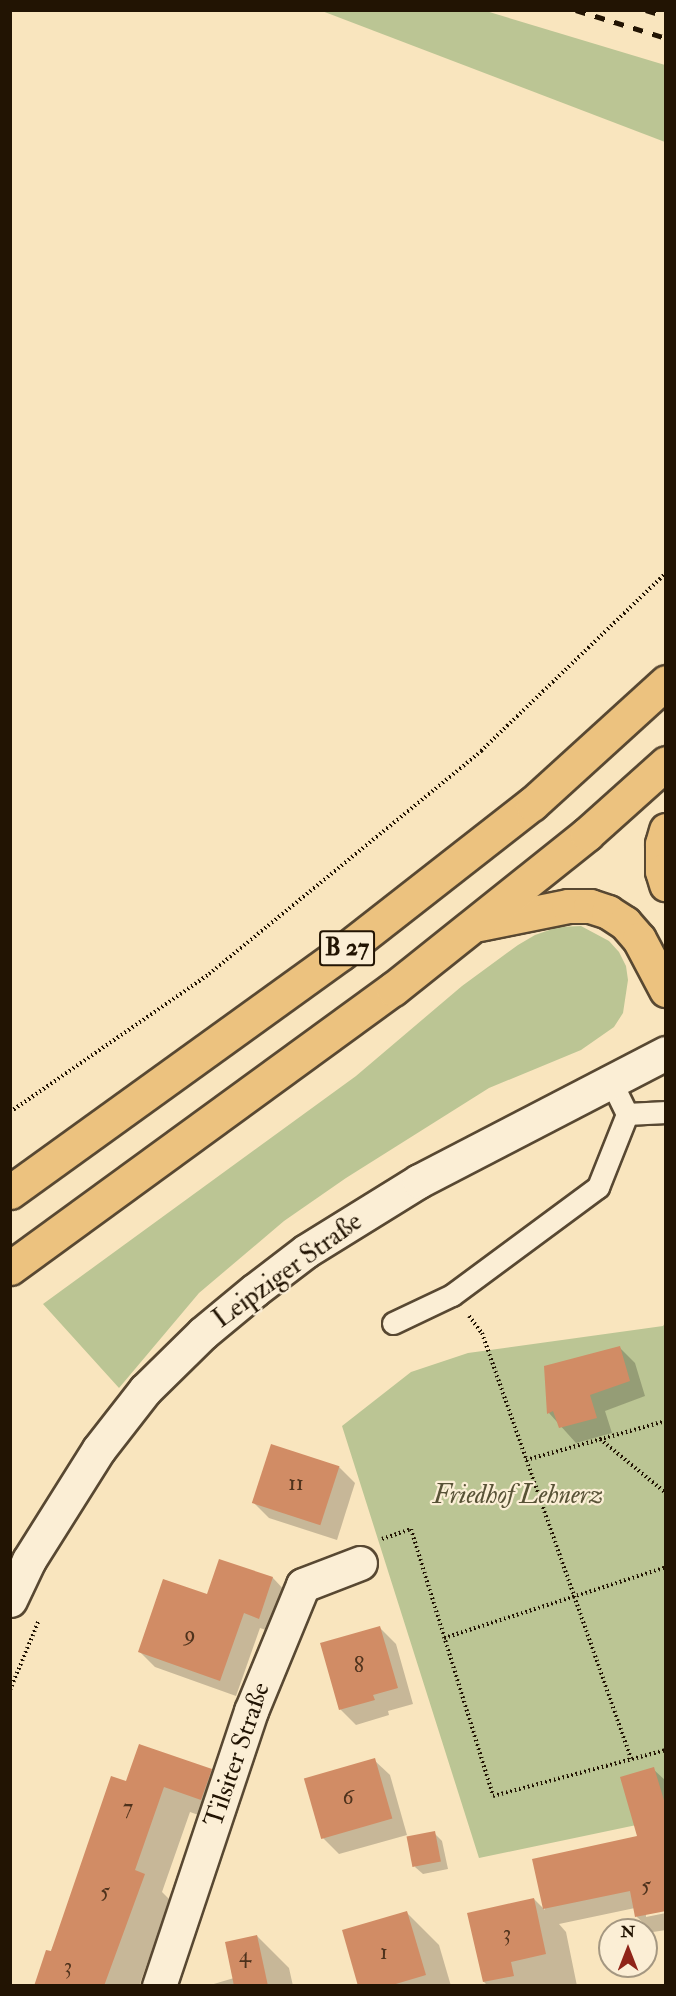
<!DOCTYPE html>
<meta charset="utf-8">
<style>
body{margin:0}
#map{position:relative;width:676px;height:1996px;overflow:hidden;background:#f9e5be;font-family:"IM FELL Double Pica",serif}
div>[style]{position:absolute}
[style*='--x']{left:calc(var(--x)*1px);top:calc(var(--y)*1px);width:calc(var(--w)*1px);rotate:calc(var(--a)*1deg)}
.green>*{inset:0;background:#bbc594}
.shadow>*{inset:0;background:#0003}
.building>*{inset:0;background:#d18c65;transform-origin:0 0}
.path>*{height:4px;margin-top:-2px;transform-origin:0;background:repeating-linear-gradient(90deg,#221403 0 1.5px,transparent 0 4.5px)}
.roads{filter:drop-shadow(2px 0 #584832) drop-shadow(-2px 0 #584832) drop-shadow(0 2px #584832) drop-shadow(0 -2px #584832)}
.service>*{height:21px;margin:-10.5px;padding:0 10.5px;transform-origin:10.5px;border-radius:10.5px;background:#fbeed5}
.minor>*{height:33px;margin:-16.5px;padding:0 16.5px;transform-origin:16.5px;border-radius:16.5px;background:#fbeed5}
.secondary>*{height:33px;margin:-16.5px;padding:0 16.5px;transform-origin:16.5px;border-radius:16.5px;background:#fbeed5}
.trunk>*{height:33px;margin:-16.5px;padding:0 16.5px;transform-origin:16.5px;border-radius:16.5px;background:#ecc27f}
.rail>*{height:4.5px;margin-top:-2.25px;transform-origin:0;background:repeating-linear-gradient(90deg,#221403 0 10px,transparent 0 20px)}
span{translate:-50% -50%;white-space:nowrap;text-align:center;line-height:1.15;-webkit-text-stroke:4.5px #fbeed5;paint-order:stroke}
.number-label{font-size:22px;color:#4e321c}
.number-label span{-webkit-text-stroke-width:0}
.shield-label span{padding:2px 4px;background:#fbeed5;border:2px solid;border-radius:4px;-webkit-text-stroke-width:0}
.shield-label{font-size:24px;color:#221403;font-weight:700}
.street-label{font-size:26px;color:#221403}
.park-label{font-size:26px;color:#585236;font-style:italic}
.frame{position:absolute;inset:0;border:12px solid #221403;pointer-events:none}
.north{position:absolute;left:598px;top:1918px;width:60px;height:60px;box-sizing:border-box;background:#fbeed5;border:2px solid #a49781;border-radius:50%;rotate:0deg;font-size:16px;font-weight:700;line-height:24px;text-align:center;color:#221403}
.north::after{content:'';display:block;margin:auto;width:21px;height:27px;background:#8f2418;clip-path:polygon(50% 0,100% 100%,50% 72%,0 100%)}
</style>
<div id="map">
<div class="green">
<div style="clip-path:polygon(322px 11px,486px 11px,665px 65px,665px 142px)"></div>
<div style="clip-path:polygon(581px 926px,609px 941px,619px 952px,626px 966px,628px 980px,623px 1013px,614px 1027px,581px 1050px,489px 1088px,346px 1178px,284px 1221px,199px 1293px,119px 1388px,43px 1304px,356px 1076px,462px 986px,518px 945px,535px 935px,558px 927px)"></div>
<div style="clip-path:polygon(665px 1323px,665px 1819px,479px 1858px,342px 1426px,411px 1372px,468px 1353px,663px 1326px)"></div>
</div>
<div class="shadow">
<div style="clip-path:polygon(619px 1347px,635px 1363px,645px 1396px,605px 1411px,612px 1433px,576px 1443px,549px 1413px,546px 1367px)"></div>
<div style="clip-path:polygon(339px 1467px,355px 1483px,337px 1540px,269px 1518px,253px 1502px)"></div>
<div style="clip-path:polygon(220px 1561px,273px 1578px,288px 1594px,275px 1633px,260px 1628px,236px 1696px,155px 1667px,140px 1652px,208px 1596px)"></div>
<div style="clip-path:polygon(380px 1628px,396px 1644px,413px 1704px,388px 1711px,389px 1715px,356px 1725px,340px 1709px)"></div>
<div style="clip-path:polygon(374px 1760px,390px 1775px,407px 1835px,339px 1854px,323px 1838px)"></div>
<div style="clip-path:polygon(653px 1769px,666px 1781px,666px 1909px,646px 1914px,646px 1917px,666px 1913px,666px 1930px,653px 1932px,637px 1917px,635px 1908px,559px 1924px,566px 1932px,577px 1986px,488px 1986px,484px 1982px,534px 1899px,545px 1910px,534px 1860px,639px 1837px)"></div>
<div style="clip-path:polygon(211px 1770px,237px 1796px,227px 1825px,190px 1812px,162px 1892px,170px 1900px,139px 1986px,35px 1986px,127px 1783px)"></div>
<div style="clip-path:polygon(434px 1833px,442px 1841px,448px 1869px,423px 1874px,415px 1867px)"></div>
<div style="clip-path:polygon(407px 1913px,439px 1945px,451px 1986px,360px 1986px)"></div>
<div style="clip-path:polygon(257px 1936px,289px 1968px,293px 1986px,207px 1986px,234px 1978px)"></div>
</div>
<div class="building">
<div style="clip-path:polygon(620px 1346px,630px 1381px,590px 1395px,597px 1418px,559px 1428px,553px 1411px,547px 1414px,544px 1366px)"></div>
<div style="left:271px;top:1444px;width:72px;height:62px;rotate:18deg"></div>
<div style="clip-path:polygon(219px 1559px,273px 1577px,259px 1619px,244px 1613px,220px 1681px,138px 1652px,163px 1579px,207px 1594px)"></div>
<div style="clip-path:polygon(380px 1626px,398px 1688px,373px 1695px,375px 1700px,339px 1710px,320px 1643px)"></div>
<div style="clip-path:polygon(139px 1744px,212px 1769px,201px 1800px,164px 1787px,135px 1870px,145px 1874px,104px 1986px,34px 1986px,46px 1950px,51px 1951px,111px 1776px,126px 1781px)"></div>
<div style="left:375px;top:1758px;width:63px;height:74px;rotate:74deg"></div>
<div style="clip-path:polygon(654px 1767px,666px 1807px,666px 1911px,635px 1917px,630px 1891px,543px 1909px,532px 1859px,637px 1836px,620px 1777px)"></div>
<div style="left:435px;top:1831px;width:31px;height:29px;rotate:79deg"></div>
<div style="clip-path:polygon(534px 1898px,546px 1954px,511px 1962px,514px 1976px,483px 1982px,467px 1913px)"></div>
<div style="clip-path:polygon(407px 1911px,426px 1975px,389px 1986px,358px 1986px,342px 1930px)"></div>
<div style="clip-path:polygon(257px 1935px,268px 1986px,234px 1986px,225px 1942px)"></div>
</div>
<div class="path">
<div style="--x:10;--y:1112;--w:242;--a:-34.7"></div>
<div style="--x:209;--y:974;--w:352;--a:-39.3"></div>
<div style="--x:481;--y:751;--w:257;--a:-43.9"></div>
<div style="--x:469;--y:1316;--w:21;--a:53"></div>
<div style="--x:482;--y:1333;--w:451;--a:70.7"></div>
<div style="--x:600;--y:1439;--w:85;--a:39.3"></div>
<div style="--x:526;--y:1460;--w:145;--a:-15.6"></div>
<div style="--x:382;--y:1539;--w:31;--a:-19"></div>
<div style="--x:411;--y:1529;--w:279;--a:72.9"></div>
<div style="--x:493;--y:1796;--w:179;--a:-14.9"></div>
<div style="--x:444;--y:1638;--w:233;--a:-17.7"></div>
<div style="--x:10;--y:1690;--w:76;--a:-67.5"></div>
</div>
<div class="roads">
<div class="service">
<div style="--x:627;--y:1114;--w:39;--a:-3"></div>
<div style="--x:393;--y:1323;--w:65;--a:-25.4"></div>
<div style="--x:452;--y:1295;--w:182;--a:-36.5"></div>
<div style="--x:598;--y:1187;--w:79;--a:-68.3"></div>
<div style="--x:627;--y:1114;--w:37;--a:-116"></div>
</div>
<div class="minor">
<div style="--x:159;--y:1986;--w:290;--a:-71.5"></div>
<div style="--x:251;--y:1711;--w:136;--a:-67.6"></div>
<div style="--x:303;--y:1585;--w:61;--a:-21.1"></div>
</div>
<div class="secondary">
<div style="--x:10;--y:1600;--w:44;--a:-64.6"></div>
<div style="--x:29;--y:1560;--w:131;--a:-57.8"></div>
<div style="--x:99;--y:1449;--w:75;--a:-52.1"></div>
<div style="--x:145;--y:1390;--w:81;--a:-44.5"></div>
<div style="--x:203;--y:1333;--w:67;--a:-39.6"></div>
<div style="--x:255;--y:1290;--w:64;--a:-37.4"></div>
<div style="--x:306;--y:1251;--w:133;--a:-31.8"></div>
<div style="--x:419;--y:1181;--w:278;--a:-27.4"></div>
</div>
<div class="trunk">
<div style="--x:666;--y:830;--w:15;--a:106"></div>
<div style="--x:662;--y:844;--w:27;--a:90"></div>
<div style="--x:662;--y:871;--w:14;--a:73"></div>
<div style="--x:479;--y:924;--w:91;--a:-11.4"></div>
<div style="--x:568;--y:906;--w:22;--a:0"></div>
<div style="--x:590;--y:906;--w:19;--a:18"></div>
<div style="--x:608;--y:912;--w:20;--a:33"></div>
<div style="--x:625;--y:923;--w:21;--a:49"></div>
<div style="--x:639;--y:939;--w:58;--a:62.1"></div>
<div style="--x:10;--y:1192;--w:408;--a:-35.8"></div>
<div style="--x:341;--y:953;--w:242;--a:-38"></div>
<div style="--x:532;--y:804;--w:181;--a:-42.3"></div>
<div style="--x:10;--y:1268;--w:474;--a:-36.1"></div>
<div style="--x:393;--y:989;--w:248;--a:-38.6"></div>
<div style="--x:587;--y:834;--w:106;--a:-41.9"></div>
</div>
</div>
<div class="rail">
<div style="--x:576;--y:10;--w:94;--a:17.3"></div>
<div style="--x:646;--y:10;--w:21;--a:17"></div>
</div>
<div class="number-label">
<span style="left:296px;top:1484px">11</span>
<span style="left:190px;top:1635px">9</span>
<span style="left:359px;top:1666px">8</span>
<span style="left:348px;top:1798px">6</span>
<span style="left:128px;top:1808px">7</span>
<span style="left:646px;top:1886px">5</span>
<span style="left:105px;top:1892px">5</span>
<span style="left:507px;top:1934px">3</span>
<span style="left:384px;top:1953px">1</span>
<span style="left:245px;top:1956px">4</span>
<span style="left:68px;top:1967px">3</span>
</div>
<div class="shield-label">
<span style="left:347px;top:948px">B 27</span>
</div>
<div class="street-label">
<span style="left:288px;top:1271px;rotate:-36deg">Leipziger Straße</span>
<span style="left:238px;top:1755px;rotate:-71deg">Tilsiter Straße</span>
</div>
<div class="park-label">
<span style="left:518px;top:1496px">Friedhof Lehnerz</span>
</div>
<div class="frame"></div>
<div class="north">N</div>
</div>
